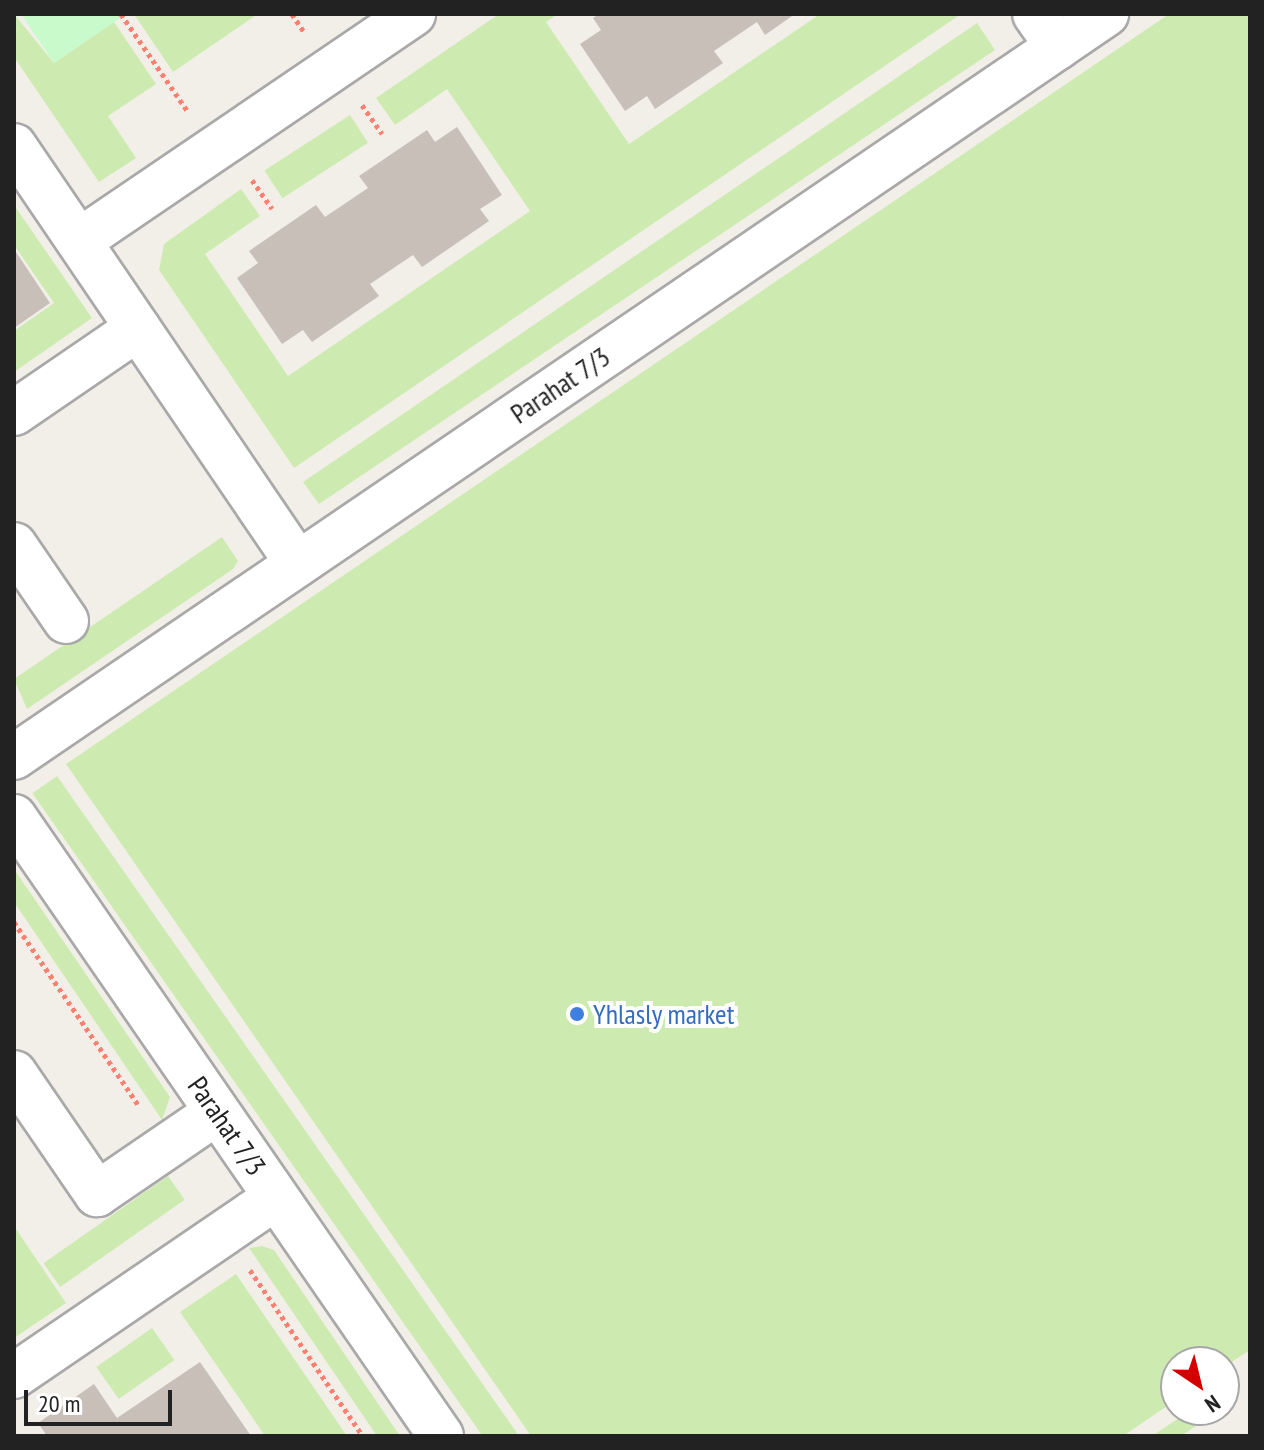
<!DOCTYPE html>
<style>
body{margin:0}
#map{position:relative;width:1264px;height:1450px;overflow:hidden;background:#f2efe9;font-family:"PT Sans Narrow",sans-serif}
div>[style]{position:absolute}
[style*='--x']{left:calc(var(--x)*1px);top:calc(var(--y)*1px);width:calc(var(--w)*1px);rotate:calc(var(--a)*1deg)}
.grass>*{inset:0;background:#cdebb0;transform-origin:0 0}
.park>*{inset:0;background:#c8facc}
.building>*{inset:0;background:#c7bfb8}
.path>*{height:5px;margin-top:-2.5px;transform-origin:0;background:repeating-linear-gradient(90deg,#fa8072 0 4px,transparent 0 8px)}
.roads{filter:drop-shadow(2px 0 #a9a9a9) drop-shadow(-2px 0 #a9a9a9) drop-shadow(0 2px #a9a9a9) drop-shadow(0 -2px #a9a9a9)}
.minor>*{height:44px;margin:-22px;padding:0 22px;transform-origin:22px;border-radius:22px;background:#fff}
.dots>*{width:22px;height:22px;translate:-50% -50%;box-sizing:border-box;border:4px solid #fff;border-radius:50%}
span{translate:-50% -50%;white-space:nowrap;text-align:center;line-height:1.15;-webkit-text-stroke:8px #fff;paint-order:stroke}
.street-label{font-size:28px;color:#222}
.shop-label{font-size:28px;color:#366cbe}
.left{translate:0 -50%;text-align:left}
.frame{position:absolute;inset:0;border:16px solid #222;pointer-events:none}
.north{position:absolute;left:1160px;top:1346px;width:80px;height:80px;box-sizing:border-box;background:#fff;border:2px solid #a7a7a7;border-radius:50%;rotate:145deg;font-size:22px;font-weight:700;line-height:32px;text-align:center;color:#222}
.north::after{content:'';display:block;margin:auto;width:28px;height:36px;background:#d40000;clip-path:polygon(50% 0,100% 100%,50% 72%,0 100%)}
.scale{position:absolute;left:24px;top:1390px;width:148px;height:36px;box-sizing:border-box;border:4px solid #222;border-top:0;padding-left:10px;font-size:24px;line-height:28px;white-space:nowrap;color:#222;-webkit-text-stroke:6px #fff;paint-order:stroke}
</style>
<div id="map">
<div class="grass">
<div style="clip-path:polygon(14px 14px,54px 63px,114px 22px,156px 84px,108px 116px,136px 158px,99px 182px,14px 57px)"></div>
<div style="clip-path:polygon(134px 14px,258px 14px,173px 72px)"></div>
<div style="clip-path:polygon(499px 14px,558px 14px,546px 22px,629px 144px,820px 14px,961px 14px,294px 468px,159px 270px,164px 244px,241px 189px,260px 216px,205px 254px,288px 376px,530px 211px,447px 89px,395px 125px,376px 98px)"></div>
<div style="clip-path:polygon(1169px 14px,1250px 14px,1250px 1350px,1224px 1367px,1176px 1362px,1176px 1400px,1123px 1436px,531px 1436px,66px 764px)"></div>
<div style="clip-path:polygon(977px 23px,995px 50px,319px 504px,303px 482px)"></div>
<div style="left:350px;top:115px;width:33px;height:102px;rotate:57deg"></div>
<div style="clip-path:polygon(14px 205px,92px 318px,14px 372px,14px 331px,54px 303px,14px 245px)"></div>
<div style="clip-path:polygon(222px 537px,238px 561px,233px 569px,27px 709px,14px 679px)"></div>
<div style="left:57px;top:776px;width:802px;height:30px;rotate:55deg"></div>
<div style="clip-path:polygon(14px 869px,170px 1097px,162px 1120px,14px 902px)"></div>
<div style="left:168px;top:1176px;width:29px;height:152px;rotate:55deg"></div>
<div style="clip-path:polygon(14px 1226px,66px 1303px,14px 1338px)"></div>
<div style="clip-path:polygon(262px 1246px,274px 1250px,400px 1436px,377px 1436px,249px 1248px)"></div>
<div style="clip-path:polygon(236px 1274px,347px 1436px,265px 1436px,180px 1312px)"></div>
<div style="left:152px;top:1328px;width:39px;height:68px;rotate:55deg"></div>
<div style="clip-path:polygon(1191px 1410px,1220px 1410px,1181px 1436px,1152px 1436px)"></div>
</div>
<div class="park">
<div style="clip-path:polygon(21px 14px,126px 14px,54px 63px)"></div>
</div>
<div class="building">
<div style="clip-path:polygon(599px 14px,795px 14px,765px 35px,757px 22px,714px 51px,723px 63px,655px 109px,647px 96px,625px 111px,580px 44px,601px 30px,593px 18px)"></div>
<div style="clip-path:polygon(457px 127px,502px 195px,480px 209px,489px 221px,422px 267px,413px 255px,370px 284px,379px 296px,312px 342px,303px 330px,282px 344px,237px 278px,258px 263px,249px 251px,316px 205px,325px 217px,368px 188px,359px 176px,427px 130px,435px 142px)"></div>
<div style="clip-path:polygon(14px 249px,50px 303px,14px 328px)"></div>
<div style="clip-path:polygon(200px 1362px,251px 1436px,47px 1436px,38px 1423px,94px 1384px,117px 1418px)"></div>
</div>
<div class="path">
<div style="--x:121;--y:14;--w:119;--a:55.6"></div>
<div style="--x:292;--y:14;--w:23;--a:56"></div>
<div style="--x:362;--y:105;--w:35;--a:55"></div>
<div style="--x:252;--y:180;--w:35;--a:55"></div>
<div style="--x:14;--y:922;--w:222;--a:55.8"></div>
<div style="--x:250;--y:1270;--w:201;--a:55.8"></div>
</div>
<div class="roads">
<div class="minor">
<div style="--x:1035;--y:14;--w:40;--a:55.1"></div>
<div style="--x:14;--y:146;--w:505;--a:55.81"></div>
<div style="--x:79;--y:241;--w:404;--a:-34.2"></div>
<div style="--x:14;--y:413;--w:150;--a:-34.4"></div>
<div style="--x:14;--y:545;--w:92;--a:55.6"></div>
<div style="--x:14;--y:757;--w:1321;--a:-34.23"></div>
<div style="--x:14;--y:817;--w:752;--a:55.4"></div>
<div style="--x:14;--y:1073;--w:147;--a:55.6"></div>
<div style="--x:97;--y:1194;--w:145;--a:-34.3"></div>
<div style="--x:14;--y:1376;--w:317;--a:-34.3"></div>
</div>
</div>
<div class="dots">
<div style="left:577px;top:1014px;background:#3f7fe0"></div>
</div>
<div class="street-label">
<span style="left:560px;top:385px;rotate:-34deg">Parahat 7/3</span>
<span style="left:227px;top:1126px;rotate:55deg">Parahat 7/3</span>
</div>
<div class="shop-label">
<span class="left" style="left:593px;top:1014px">Yhlasly market</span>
</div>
<div class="frame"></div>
<div class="north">N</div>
<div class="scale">20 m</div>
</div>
